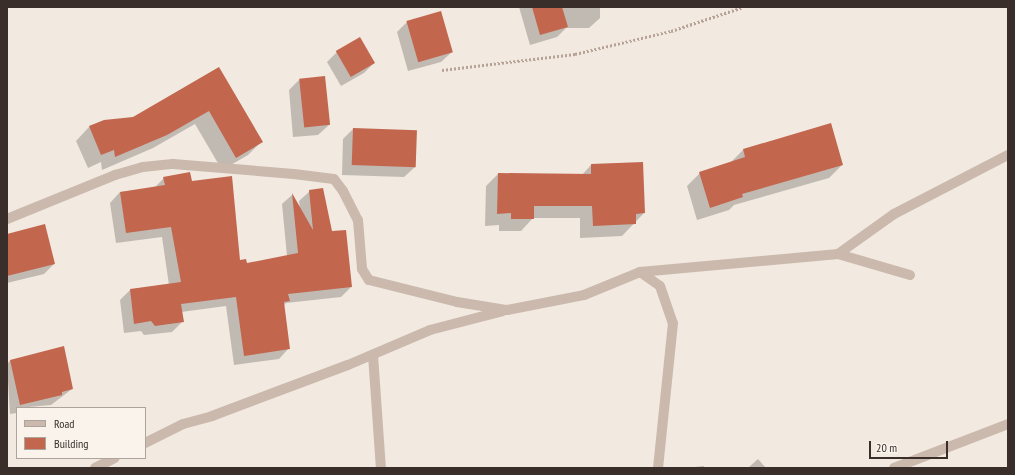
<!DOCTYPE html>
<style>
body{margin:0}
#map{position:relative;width:1015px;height:475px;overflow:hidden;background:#f2e9e0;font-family:"PT Sans Narrow",sans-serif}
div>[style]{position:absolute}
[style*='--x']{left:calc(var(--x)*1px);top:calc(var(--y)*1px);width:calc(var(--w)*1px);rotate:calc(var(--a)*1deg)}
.shadow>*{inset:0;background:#0003}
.building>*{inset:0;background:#c2664e;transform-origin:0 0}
.path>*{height:2.5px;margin-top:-1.25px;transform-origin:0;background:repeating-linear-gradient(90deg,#b6a396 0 2px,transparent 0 4px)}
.minor>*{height:10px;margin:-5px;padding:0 5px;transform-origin:5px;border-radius:5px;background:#cab9ac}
span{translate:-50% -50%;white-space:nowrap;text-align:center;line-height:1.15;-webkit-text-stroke:3px #faf3ec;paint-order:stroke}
.frame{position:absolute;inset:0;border:8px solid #392e2a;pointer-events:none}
.legend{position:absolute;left:16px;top:407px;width:130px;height:52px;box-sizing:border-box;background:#faf3ec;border:1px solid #ada49e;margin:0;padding:5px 7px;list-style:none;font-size:12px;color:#392e2a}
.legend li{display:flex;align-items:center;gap:8px;height:20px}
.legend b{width:20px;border:1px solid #ada49e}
.scale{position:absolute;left:869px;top:441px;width:79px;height:18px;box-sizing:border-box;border:2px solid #392e2a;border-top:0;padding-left:5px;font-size:12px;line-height:14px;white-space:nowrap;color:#392e2a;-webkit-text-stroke:3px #faf3ec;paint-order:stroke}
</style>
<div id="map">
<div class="shadow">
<div style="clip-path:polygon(519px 7px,600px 7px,600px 18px,589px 28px,566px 28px,557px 37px,530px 45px)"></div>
<div style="clip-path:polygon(407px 22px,452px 52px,441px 62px,408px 71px,397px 32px)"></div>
<div style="clip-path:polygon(337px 52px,374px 63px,364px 73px,341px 86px,327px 62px)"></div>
<div style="clip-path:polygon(219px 68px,261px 142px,248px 155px,222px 170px,195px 124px,153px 148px,102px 170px,101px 162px,88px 168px,76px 141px,89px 127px,105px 121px,133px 118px)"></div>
<div style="clip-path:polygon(299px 80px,329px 125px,318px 135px,293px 137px,289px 90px)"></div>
<div style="clip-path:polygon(831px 124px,842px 165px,829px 178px,734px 205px,729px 210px,697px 220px,687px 186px,700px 173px,730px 163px,743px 150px)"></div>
<div style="clip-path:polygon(353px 129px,415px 167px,404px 177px,342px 175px,343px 139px)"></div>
<div style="clip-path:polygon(591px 165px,644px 213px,622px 236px,580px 238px,580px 218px,533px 218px,521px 231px,499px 231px,499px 225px,485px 226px,486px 186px,498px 174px,582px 175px)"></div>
<div style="clip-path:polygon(164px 178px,191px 182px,240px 261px,246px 264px,287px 256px,282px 204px,292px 195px,300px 210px,299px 201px,310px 191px,331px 232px,351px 287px,341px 297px,286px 303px,283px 306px,289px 348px,279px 359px,234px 365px,226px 306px,181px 312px,182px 322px,172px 332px,144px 335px,141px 331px,124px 333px,120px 300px,130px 290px,169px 285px,162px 237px,116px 243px,110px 203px,120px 192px,154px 188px)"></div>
<div style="clip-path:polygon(7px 235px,54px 264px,44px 274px,7px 283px)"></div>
<div style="clip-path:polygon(63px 347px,72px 389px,51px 405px,17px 408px,17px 413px,10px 414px,7px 364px,10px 361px)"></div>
<div style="clip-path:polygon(758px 459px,766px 468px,748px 468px)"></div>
<div style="clip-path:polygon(704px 466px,704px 468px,684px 468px,685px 468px)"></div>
</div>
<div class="building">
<div style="clip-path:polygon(532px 7px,562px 7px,568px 27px,540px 35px)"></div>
<div style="left:441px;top:11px;width:43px;height:36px;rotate:74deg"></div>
<div style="left:360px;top:37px;width:30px;height:28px;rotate:60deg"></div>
<div style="clip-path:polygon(219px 67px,263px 142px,236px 158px,209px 111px,167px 135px,115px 157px,114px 150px,101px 155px,89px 126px,104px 120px,133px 117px)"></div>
<div style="left:325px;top:76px;width:49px;height:26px;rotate:84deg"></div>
<div style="clip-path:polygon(831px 123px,843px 165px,742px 194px,743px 197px,710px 208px,699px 172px,745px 157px,743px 149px)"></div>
<div style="left:353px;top:128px;width:64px;height:37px;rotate:2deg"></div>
<div style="clip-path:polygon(643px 162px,645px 213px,636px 214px,636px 224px,593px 226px,592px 206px,534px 206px,534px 219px,511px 219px,511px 213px,497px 214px,498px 173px,591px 174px,591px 164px)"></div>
<div style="clip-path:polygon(190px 172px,192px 181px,232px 176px,240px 260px,246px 259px,247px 263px,298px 253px,292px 193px,313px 230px,309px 190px,323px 188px,332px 231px,346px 230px,352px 287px,288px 294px,290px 301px,284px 302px,290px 349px,244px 356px,236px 297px,181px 304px,184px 322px,155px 326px,151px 321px,134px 324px,130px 289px,181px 282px,171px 227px,126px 233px,120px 192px,165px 185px,163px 177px)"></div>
<div style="clip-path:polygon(45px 224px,55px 264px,7px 276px,7px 234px)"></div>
<div style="clip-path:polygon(64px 346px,73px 389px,62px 392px,62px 395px,20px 405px,10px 360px)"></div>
</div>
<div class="path">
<div style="--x:442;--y:70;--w:134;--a:-6.9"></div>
<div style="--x:575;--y:54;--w:99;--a:-13.5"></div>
<div style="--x:671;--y:31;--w:76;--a:-18.4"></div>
</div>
<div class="minor">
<div style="--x:7;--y:219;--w:117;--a:-22.2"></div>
<div style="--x:115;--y:175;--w:29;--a:-16"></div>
<div style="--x:143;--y:167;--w:30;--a:-6"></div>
<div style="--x:173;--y:164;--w:121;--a:4.7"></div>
<div style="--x:294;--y:174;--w:40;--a:7.1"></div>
<div style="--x:334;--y:179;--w:15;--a:53"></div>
<div style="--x:343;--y:191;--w:33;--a:63"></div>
<div style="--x:358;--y:220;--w:49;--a:85.3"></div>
<div style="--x:362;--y:269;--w:13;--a:58"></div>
<div style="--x:369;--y:280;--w:91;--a:14"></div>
<div style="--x:457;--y:302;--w:51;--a:9.1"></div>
<div style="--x:507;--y:310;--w:78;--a:-11"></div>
<div style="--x:584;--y:295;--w:61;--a:-22.3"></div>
<div style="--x:640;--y:272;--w:24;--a:35"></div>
<div style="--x:660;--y:286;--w:39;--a:71"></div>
<div style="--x:673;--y:323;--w:146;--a:95.9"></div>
<div style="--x:838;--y:254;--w:69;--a:-35.5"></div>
<div style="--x:894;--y:214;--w:128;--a:-27.4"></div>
<div style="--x:640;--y:272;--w:199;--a:-5.2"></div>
<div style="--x:838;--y:254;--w:75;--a:16.3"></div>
<div style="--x:373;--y:355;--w:113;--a:86"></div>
<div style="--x:145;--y:443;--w:42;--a:-26.6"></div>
<div style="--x:183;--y:424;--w:30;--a:-15"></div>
<div style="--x:212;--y:416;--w:145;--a:-20.6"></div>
<div style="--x:348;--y:365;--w:89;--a:-23.1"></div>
<div style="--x:430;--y:330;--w:75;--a:-14.6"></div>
<div style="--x:95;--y:468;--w:22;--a:-27"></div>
<div style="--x:894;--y:468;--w:122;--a:-21.1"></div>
</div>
<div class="frame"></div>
<ul class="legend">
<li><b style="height:5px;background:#cab9ac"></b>Road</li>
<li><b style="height:11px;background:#c2664e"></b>Building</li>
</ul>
<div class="scale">20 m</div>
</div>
